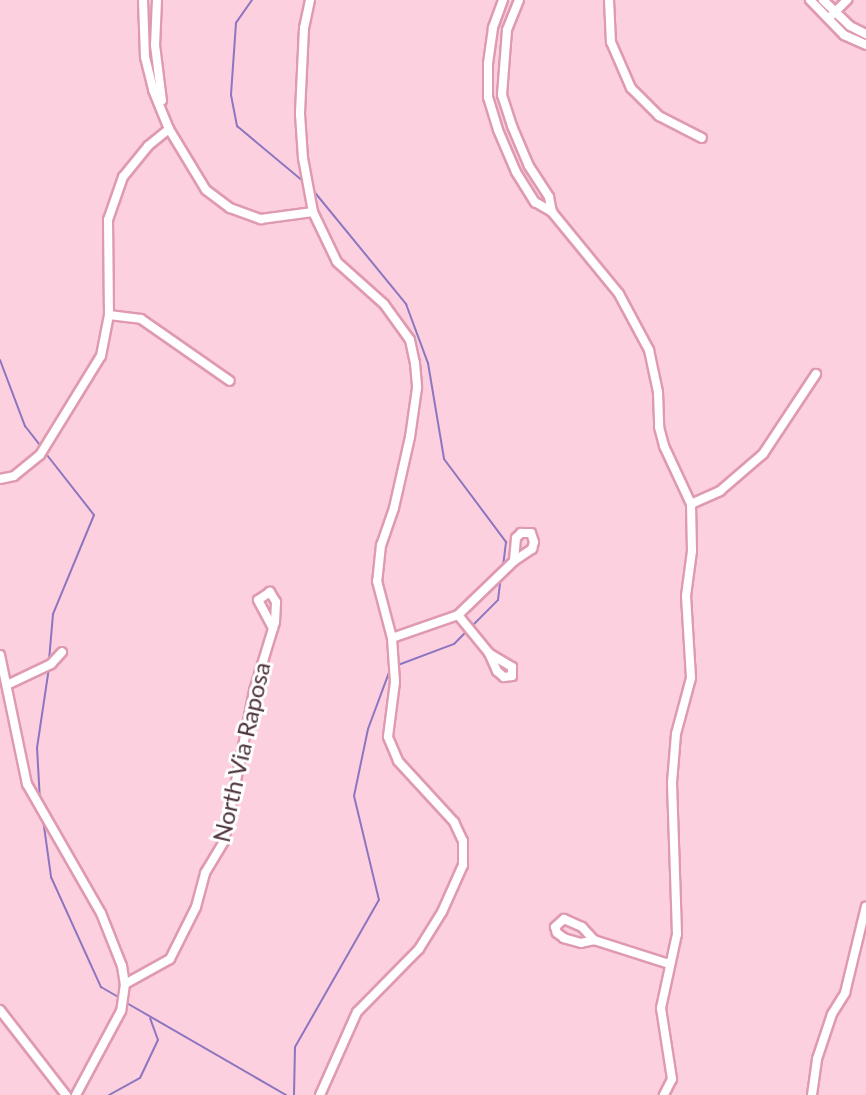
<!DOCTYPE html>
<style>
body{margin:0}
#map{position:relative;width:866px;height:1095px;overflow:hidden;background:#fcd0de;font-family:Lato,sans-serif}
div>[style]{position:absolute}
[style*='--x']{left:calc(var(--x)*1px);top:calc(var(--y)*1px);width:calc(var(--w)*1px);rotate:calc(var(--a)*1deg)}
.stream>*{height:2px;margin:-1px;padding:0 1px;transform-origin:1px;border-radius:1px;background:#8d76c0}
.roads{filter:drop-shadow(2px 0 #df9ab2) drop-shadow(-2px 0 #df9ab2) drop-shadow(0 2px #df9ab2) drop-shadow(0 -2px #df9ab2)}
.minor>*{height:8px;margin:-4px;padding:0 4px;transform-origin:4px;border-radius:4px;background:#fff}
span{translate:-50% -50%;white-space:nowrap;text-align:center;line-height:1.15;-webkit-text-stroke:6px #fefffe;paint-order:stroke}
.street-label{font-size:24px;color:#4e323c}
</style>
<div id="map">
<div class="stream">
<div style="--x:252;--y:0;--w:28;--a:125"></div>
<div style="--x:236;--y:23;--w:72;--a:94"></div>
<div style="--x:231;--y:95;--w:32;--a:79"></div>
<div style="--x:237;--y:126;--w:87;--a:39.9"></div>
<div style="--x:312;--y:189;--w:149;--a:50.7"></div>
<div style="--x:406;--y:304;--w:63;--a:69.6"></div>
<div style="--x:428;--y:363;--w:97;--a:80.5"></div>
<div style="--x:444;--y:459;--w:104;--a:53.2"></div>
<div style="--x:506;--y:542;--w:24;--a:97"></div>
<div style="--x:0;--y:360;--w:71;--a:69.3"></div>
<div style="--x:25;--y:426;--w:23;--a:52"></div>
<div style="--x:47;--y:455;--w:76;--a:51.9"></div>
<div style="--x:94;--y:515;--w:107;--a:112.5"></div>
<div style="--x:53;--y:614;--w:47;--a:94.9"></div>
<div style="--x:471;--y:627;--w:38;--a:-45"></div>
<div style="--x:498;--y:600;--w:23;--a:-83"></div>
<div style="--x:398;--y:665;--w:60;--a:-20.6"></div>
<div style="--x:454;--y:644;--w:18;--a:-45"></div>
<div style="--x:40;--y:801;--w:53;--a:-93.2"></div>
<div style="--x:37;--y:748;--w:81;--a:-81.5"></div>
<div style="--x:43;--y:819;--w:59;--a:82.1"></div>
<div style="--x:51;--y:877;--w:121;--a:65.6"></div>
<div style="--x:101;--y:987;--w:22;--a:30"></div>
<div style="--x:125;--y:1002;--w:186;--a:30"></div>
<div style="--x:109;--y:1095;--w:35;--a:-29"></div>
<div style="--x:140;--y:1078;--w:42;--a:-64.7"></div>
<div style="--x:158;--y:1040;--w:23;--a:-110"></div>
<div style="--x:294;--y:1095;--w:48;--a:-88.8"></div>
<div style="--x:295;--y:1047;--w:169;--a:-60.3"></div>
<div style="--x:379;--y:900;--w:107;--a:-103.5"></div>
<div style="--x:354;--y:796;--w:68;--a:-78.2"></div>
<div style="--x:368;--y:729;--w:63;--a:-69.6"></div>
</div>
<div class="roads">
<div class="minor">
<div style="--x:143;--y:0;--w:57;--a:88"></div>
<div style="--x:145;--y:57;--w:34;--a:76"></div>
<div style="--x:153;--y:90;--w:42;--a:67.7"></div>
<div style="--x:169;--y:129;--w:71;--a:58.8"></div>
<div style="--x:206;--y:190;--w:30;--a:37"></div>
<div style="--x:230;--y:208;--w:33;--a:20"></div>
<div style="--x:261;--y:219;--w:52;--a:-7.7"></div>
<div style="--x:157;--y:0;--w:45;--a:92.5"></div>
<div style="--x:155;--y:45;--w:56;--a:82.9"></div>
<div style="--x:310;--y:0;--w:29;--a:102"></div>
<div style="--x:304;--y:28;--w:86;--a:92.7"></div>
<div style="--x:300;--y:114;--w:44;--a:86.1"></div>
<div style="--x:303;--y:158;--w:55;--a:79.5"></div>
<div style="--x:313;--y:212;--w:55;--a:64.4"></div>
<div style="--x:337;--y:262;--w:63;--a:41.8"></div>
<div style="--x:384;--y:304;--w:44;--a:54.2"></div>
<div style="--x:410;--y:340;--w:24;--a:78"></div>
<div style="--x:415;--y:363;--w:25;--a:85"></div>
<div style="--x:417;--y:388;--w:49;--a:98.1"></div>
<div style="--x:410;--y:437;--w:73;--a:102.7"></div>
<div style="--x:394;--y:508;--w:39;--a:109"></div>
<div style="--x:381;--y:545;--w:36;--a:96"></div>
<div style="--x:377;--y:581;--w:59;--a:75.3"></div>
<div style="--x:392;--y:638;--w:44;--a:86.1"></div>
<div style="--x:395;--y:682;--w:55;--a:97.3"></div>
<div style="--x:388;--y:737;--w:26;--a:67"></div>
<div style="--x:398;--y:761;--w:83;--a:47.4"></div>
<div style="--x:454;--y:822;--w:21;--a:65"></div>
<div style="--x:463;--y:841;--w:24;--a:90"></div>
<div style="--x:463;--y:865;--w:51;--a:114.1"></div>
<div style="--x:442;--y:912;--w:44;--a:121.9"></div>
<div style="--x:419;--y:949;--w:88;--a:134.5"></div>
<div style="--x:357;--y:1012;--w:91;--a:114"></div>
<div style="--x:503;--y:0;--w:30;--a:110"></div>
<div style="--x:493;--y:28;--w:36;--a:98"></div>
<div style="--x:488;--y:64;--w:33;--a:90"></div>
<div style="--x:488;--y:97;--w:34;--a:73"></div>
<div style="--x:498;--y:130;--w:46;--a:66.8"></div>
<div style="--x:516;--y:172;--w:36;--a:58"></div>
<div style="--x:535;--y:202;--w:20;--a:30"></div>
<div style="--x:552;--y:212;--w:106;--a:50.7"></div>
<div style="--x:619;--y:294;--w:64;--a:61.8"></div>
<div style="--x:649;--y:350;--w:43;--a:77.9"></div>
<div style="--x:658;--y:392;--w:35;--a:88"></div>
<div style="--x:659;--y:427;--w:20;--a:75"></div>
<div style="--x:664;--y:446;--w:64;--a:65"></div>
<div style="--x:691;--y:504;--w:47;--a:88.8"></div>
<div style="--x:692;--y:551;--w:45;--a:97.6"></div>
<div style="--x:686;--y:596;--w:82;--a:86.5"></div>
<div style="--x:691;--y:678;--w:58;--a:105"></div>
<div style="--x:676;--y:734;--w:49;--a:94.7"></div>
<div style="--x:672;--y:783;--w:151;--a:88.1"></div>
<div style="--x:677;--y:934;--w:76;--a:102.2"></div>
<div style="--x:661;--y:1008;--w:72;--a:81.2"></div>
<div style="--x:672;--y:1079;--w:18;--a:117"></div>
<div style="--x:519;--y:0;--w:32;--a:112"></div>
<div style="--x:507;--y:30;--w:65;--a:94.4"></div>
<div style="--x:502;--y:95;--w:33;--a:72"></div>
<div style="--x:512;--y:126;--w:43;--a:67"></div>
<div style="--x:529;--y:166;--w:37;--a:57"></div>
<div style="--x:549;--y:197;--w:15;--a:79"></div>
<div style="--x:609;--y:0;--w:42;--a:87.3"></div>
<div style="--x:611;--y:42;--w:50;--a:66.5"></div>
<div style="--x:631;--y:88;--w:40;--a:45"></div>
<div style="--x:659;--y:116;--w:48;--a:27.1"></div>
<div style="--x:810;--y:0;--w:49;--a:45.8"></div>
<div style="--x:844;--y:35;--w:24;--a:24"></div>
<div style="--x:823;--y:0;--w:37;--a:44"></div>
<div style="--x:850;--y:26;--w:18;--a:27"></div>
<div style="--x:831;--y:16;--w:23;--a:-45"></div>
<div style="--x:109;--y:315;--w:32;--a:7"></div>
<div style="--x:141;--y:319;--w:108;--a:34.9"></div>
<div style="--x:0;--y:479;--w:14;--a:-12"></div>
<div style="--x:14;--y:476;--w:33;--a:-39"></div>
<div style="--x:40;--y:455;--w:116;--a:-58.4"></div>
<div style="--x:101;--y:356;--w:42;--a:-79"></div>
<div style="--x:109;--y:315;--w:95;--a:-90.6"></div>
<div style="--x:108;--y:220;--w:46;--a:-70.8"></div>
<div style="--x:123;--y:177;--w:40;--a:-51"></div>
<div style="--x:148;--y:146;--w:27;--a:-39"></div>
<div style="--x:691;--y:504;--w:32;--a:-24"></div>
<div style="--x:720;--y:491;--w:57;--a:-40.7"></div>
<div style="--x:763;--y:454;--w:96;--a:-56.5"></div>
<div style="--x:458;--y:615;--w:49;--a:50.8"></div>
<div style="--x:489;--y:653;--w:20;--a:66"></div>
<div style="--x:497;--y:671;--w:9;--a:41"></div>
<div style="--x:504;--y:677;--w:8;--a:-7"></div>
<div style="--x:512;--y:676;--w:9;--a:-90"></div>
<div style="--x:512;--y:667;--w:27;--a:-149"></div>
<div style="--x:392;--y:638;--w:70;--a:-19.2"></div>
<div style="--x:458;--y:615;--w:78;--a:-44"></div>
<div style="--x:514;--y:561;--w:22;--a:-34"></div>
<div style="--x:532;--y:549;--w:7;--a:-74"></div>
<div style="--x:534;--y:542;--w:9;--a:-108"></div>
<div style="--x:531;--y:533;--w:10;--a:180"></div>
<div style="--x:521;--y:533;--w:7;--a:135"></div>
<div style="--x:516;--y:538;--w:23;--a:95"></div>
<div style="--x:0;--y:655;--w:132;--a:78.2"></div>
<div style="--x:27;--y:784;--w:149;--a:60.2"></div>
<div style="--x:101;--y:913;--w:57;--a:68.4"></div>
<div style="--x:122;--y:966;--w:18;--a:81"></div>
<div style="--x:125;--y:984;--w:27;--a:98"></div>
<div style="--x:121;--y:1011;--w:95;--a:118.2"></div>
<div style="--x:9;--y:684;--w:47;--a:-25.5"></div>
<div style="--x:51;--y:664;--w:16;--a:-47"></div>
<div style="--x:594;--y:940;--w:13;--a:167"></div>
<div style="--x:581;--y:943;--w:18;--a:-164"></div>
<div style="--x:564;--y:938;--w:9;--a:-144"></div>
<div style="--x:557;--y:933;--w:6;--a:-108"></div>
<div style="--x:555;--y:927;--w:12;--a:-42"></div>
<div style="--x:564;--y:919;--w:20;--a:24"></div>
<div style="--x:582;--y:927;--w:18;--a:47"></div>
<div style="--x:594;--y:940;--w:79;--a:17.7"></div>
<div style="--x:125;--y:984;--w:51;--a:-29.1"></div>
<div style="--x:170;--y:959;--w:58;--a:-63.4"></div>
<div style="--x:196;--y:907;--w:35;--a:-75"></div>
<div style="--x:205;--y:873;--w:37;--a:-59"></div>
<div style="--x:224;--y:841;--w:153;--a:-78.7"></div>
<div style="--x:254;--y:691;--w:72;--a:-73.1"></div>
<div style="--x:275;--y:622;--w:20;--a:-87"></div>
<div style="--x:276;--y:602;--w:12;--a:-121"></div>
<div style="--x:270;--y:592;--w:14;--a:146"></div>
<div style="--x:258;--y:600;--w:32;--a:62"></div>
<div style="--x:0;--y:1010;--w:108;--a:52.2"></div>
<div style="--x:812;--y:1095;--w:36;--a:-82"></div>
<div style="--x:817;--y:1059;--w:47;--a:-71.6"></div>
<div style="--x:832;--y:1014;--w:25;--a:-58"></div>
<div style="--x:845;--y:993;--w:89;--a:-76.4"></div>
</div>
</div>
<div class="street-label">
<span style="left:241px;top:752px;rotate:-77deg">North Via Raposa</span>
</div>
</div>
